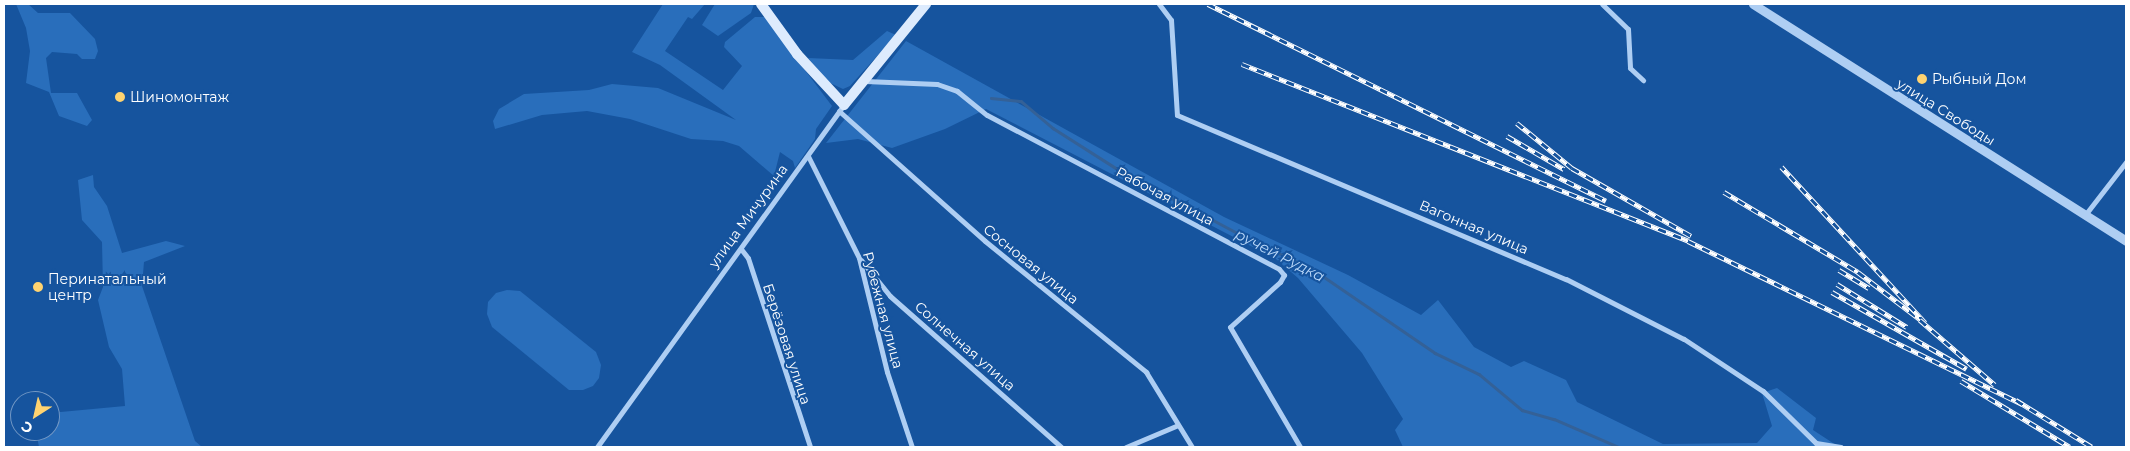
<!DOCTYPE html>
<meta charset="utf-8">
<style>
body{margin:0}
#map{position:relative;width:2130px;height:451px;overflow:hidden;background:#16549e;font-family:Montserrat,sans-serif}
div>[style]{position:absolute}
[style*='--x']{left:calc(var(--x)*1px);top:calc(var(--y)*1px);width:calc(var(--w)*1px);rotate:calc(var(--a)*1deg)}
.green>*{inset:0;background:#296ebb}
.stream>*{height:2.5px;margin:-1.25px;padding:0 1.25px;transform-origin:1.25px;border-radius:1.25px;background:#346197}
.minor>*{height:5px;margin:-2.5px;padding:0 2.5px;transform-origin:2.5px;border-radius:2.5px;background:#aecef3}
.tertiary>*{height:9px;margin:-4.5px;padding:0 4.5px;transform-origin:4.5px;border-radius:4.5px;background:#aecef3}
.secondary>*{height:10px;margin:-5px;padding:0 5px;transform-origin:5px;border-radius:5px;background:#ddebfd}
.rail>*{height:4.5px;margin-top:-2.25px;transform-origin:0;background:repeating-linear-gradient(90deg,#16549e 0 8px,#fff 0 16px);box-sizing:border-box;border-block:1px solid #fff}
.dots>*{width:14px;height:14px;translate:-50% -50%;box-sizing:border-box;border:2px solid #16549e;border-radius:50%}
span{translate:-50% -50%;white-space:nowrap;text-align:center;line-height:1.15;-webkit-text-stroke:4px #16549e;paint-order:stroke}
.poi-label{font-size:14px;color:#fff}
.left{translate:0 -50%;text-align:left}
.street-label{font-size:14px;color:#fff}
.water-label{font-size:15px;color:#bad8f9;font-style:italic}
.frame{position:absolute;inset:0;border:5px solid #fff;pointer-events:none}
.north{position:absolute;left:10px;top:391px;width:50px;height:50px;box-sizing:border-box;background:#16549e;border:1px solid #7398c5;border-radius:50%;rotate:215deg;font-size:14px;font-weight:700;line-height:20px;text-align:center;color:#fff}
.north::after{content:'';display:block;margin:auto;width:18px;height:22px;background:#ffd370;clip-path:polygon(50% 0,100% 100%,50% 72%,0 100%)}
</style>
<div id="map">
<div class="green">
<div style="clip-path:polygon(16px 4px,28px 4px,38px 13px,70px 13px,95px 39px,98px 51px,95px 59px,82px 59px,77px 54px,52px 52px,46px 58px,51px 93px,77px 93px,92px 120px,87px 126px,59px 116px,49px 92px,26px 83px,30px 51px,26px 28px)"></div>
<div style="clip-path:polygon(663px 4px,705px 4px,692px 19px,688px 17px,665px 51px,723px 90px,742px 66px,724px 47px,725px 42px,755px 17px,765px 17px,832px 106px,816px 129px,815px 139px,795px 168px,793px 161px,780px 152px,774px 176px,739px 146px,723px 141px,691px 139px,630px 119px,587px 111px,542px 115px,495px 129px,493px 121px,499px 109px,524px 94px,589px 90px,612px 84px,658px 88px,736px 120px,660px 65px,632px 52px)"></div>
<div style="clip-path:polygon(715px 4px,754px 4px,751px 13px,718px 36px,702px 25px)"></div>
<div style="clip-path:polygon(887px 31px,896px 35px,850px 86px,843px 89px,828px 82px,808px 58px,853px 60px)"></div>
<div style="clip-path:polygon(906px 41px,1224px 217px,1348px 275px,1421px 315px,1438px 300px,1474px 347px,1511px 367px,1524px 361px,1566px 380px,1577px 402px,1663px 444px,1757px 443px,1772px 426px,1762px 393px,1777px 388px,1816px 418px,1813px 430px,1839px 447px,1403px 447px,1395px 430px,1403px 419px,1362px 353px,1298px 278px,1276px 259px,986px 109px,945px 129px,892px 148px,858px 139px,826px 143px)"></div>
<div style="clip-path:polygon(93px 175px,94px 187px,107px 206px,122px 253px,166px 241px,185px 246px,144px 262px,142px 286px,195px 441px,202px 447px,39px 447px,36px 431px,50px 431px,50px 413px,125px 406px,122px 369px,109px 347px,98px 300px,103px 287px,102px 242px,82px 220px,78px 180px)"></div>
<div style="clip-path:polygon(507px 290px,520px 291px,596px 352px,601px 365px,599px 378px,593px 386px,583px 390px,569px 390px,492px 327px,487px 314px,488px 302px,496px 293px)"></div>
</div>
<div class="stream">
<div style="--x:991;--y:98;--w:30;--a:6"></div>
<div style="--x:1021;--y:101;--w:42;--a:40.2"></div>
<div style="--x:1053;--y:128;--w:78;--a:32.5"></div>
<div style="--x:1119;--y:170;--w:147;--a:28"></div>
<div style="--x:1249;--y:239;--w:72;--a:25.5"></div>
<div style="--x:1314;--y:270;--w:147;--a:34.4"></div>
<div style="--x:1435;--y:353;--w:49;--a:25.5"></div>
<div style="--x:1479;--y:374;--w:56;--a:39.9"></div>
<div style="--x:1522;--y:410;--w:33;--a:16"></div>
<div style="--x:1554;--y:419;--w:71;--a:23.3"></div>
</div>
<div class="minor">
<div style="--x:1159;--y:4;--w:20;--a:53"></div>
<div style="--x:1171;--y:20;--w:95;--a:86.4"></div>
<div style="--x:1177;--y:115;--w:422;--a:22.9"></div>
<div style="--x:1566;--y:279;--w:132;--a:27"></div>
<div style="--x:1684;--y:339;--w:95;--a:33.4"></div>
<div style="--x:1763;--y:391;--w:74;--a:44.5"></div>
<div style="--x:1816;--y:443;--w:25;--a:9"></div>
<div style="--x:1602;--y:4;--w:36;--a:44"></div>
<div style="--x:1628;--y:29;--w:39;--a:87"></div>
<div style="--x:1630;--y:68;--w:18;--a:43"></div>
<div style="--x:865;--y:81;--w:72;--a:2.4"></div>
<div style="--x:937;--y:84;--w:21;--a:19"></div>
<div style="--x:957;--y:91;--w:38;--a:39"></div>
<div style="--x:987;--y:115;--w:330;--a:27.8"></div>
<div style="--x:1279;--y:269;--w:8;--a:50"></div>
<div style="--x:1284;--y:275;--w:8;--a:120"></div>
<div style="--x:1280;--y:282;--w:67;--a:138"></div>
<div style="--x:1230;--y:327;--w:139;--a:59.7"></div>
<div style="--x:839;--y:111;--w:195;--a:41.7"></div>
<div style="--x:985;--y:241;--w:208;--a:39.1"></div>
<div style="--x:1146;--y:372;--w:88;--a:58.5"></div>
<div style="--x:808;--y:156;--w:114;--a:63.4"></div>
<div style="--x:859;--y:258;--w:117;--a:76.2"></div>
<div style="--x:887;--y:372;--w:79;--a:71.6"></div>
<div style="--x:2085;--y:215;--w:67;--a:-52.3"></div>
<div style="--x:741;--y:249;--w:11;--a:52"></div>
<div style="--x:748;--y:258;--w:199;--a:71.8"></div>
<div style="--x:861;--y:260;--w:46;--a:51.1"></div>
<div style="--x:890;--y:296;--w:228;--a:41.4"></div>
<div style="--x:597;--y:447;--w:417;--a:-54.2"></div>
<div style="--x:1126;--y:447;--w:56;--a:-22.9"></div>
</div>
<div class="tertiary">
<div style="--x:1753;--y:4;--w:442;--a:32.4"></div>
</div>
<div class="secondary">
<div style="--x:761;--y:4;--w:62;--a:54.2"></div>
<div style="--x:797;--y:54;--w:69;--a:47.3"></div>
<div style="--x:844;--y:105;--w:130;--a:-50.9"></div>
</div>
<div class="rail">
<div style="--x:1208;--y:4;--w:444;--a:26.3"></div>
<div style="--x:1242;--y:64;--w:480;--a:21.6"></div>
<div style="--x:1688;--y:241;--w:372;--a:26"></div>
<div style="--x:1517;--y:123;--w:71;--a:39.3"></div>
<div style="--x:1572;--y:168;--w:137;--a:29.7"></div>
<div style="--x:1507;--y:136;--w:66;--a:30.1"></div>
<div style="--x:1724;--y:192;--w:156;--a:30.8"></div>
<div style="--x:1858;--y:272;--w:84;--a:37.3"></div>
<div style="--x:1925;--y:323;--w:212;--a:-132.7"></div>
<div style="--x:1839;--y:270;--w:35;--a:31"></div>
<div style="--x:1837;--y:284;--w:82;--a:31.6"></div>
<div style="--x:1832;--y:292;--w:155;--a:29.7"></div>
<div style="--x:1920;--y:320;--w:99;--a:40.9"></div>
<div style="--x:1961;--y:381;--w:127;--a:31.2"></div>
<div style="--x:2016;--y:400;--w:89;--a:31.7"></div>
</div>
<div class="dots">
<div style="left:1922px;top:79px;background:#ffd370"></div>
<div style="left:120px;top:97px;background:#ffd370"></div>
<div style="left:38px;top:287px;background:#ffd370"></div>
</div>
<div class="poi-label">
<span class="left" style="left:1932px;top:79px">Рыбный Дом</span>
<span class="left" style="left:130px;top:97px">Шиномонтаж</span>
<span class="left" style="left:48px;top:287px">Перинатальный<br>центр</span>
</div>
<div class="street-label">
<span style="left:1946px;top:112px;rotate:32deg">улица Свободы</span>
<span style="left:1165px;top:196px;rotate:28deg">Рабочая улица</span>
<span style="left:748px;top:216px;rotate:-54deg">улица Мичурина</span>
<span style="left:1474px;top:227px;rotate:23deg">Вагонная улица</span>
<span style="left:1031px;top:264px;rotate:39deg">Сосновая улица</span>
<span style="left:883px;top:310px;rotate:75deg">Рубежная улица</span>
<span style="left:787px;top:344px;rotate:72deg">Берёзовая улица</span>
<span style="left:965px;top:346px;rotate:41deg">Солнечная улица</span>
</div>
<div class="water-label">
<span style="left:1280px;top:255px;rotate:27deg">ручей Рудка</span>
</div>
<div class="frame"></div>
<div class="north">С</div>
</div>
